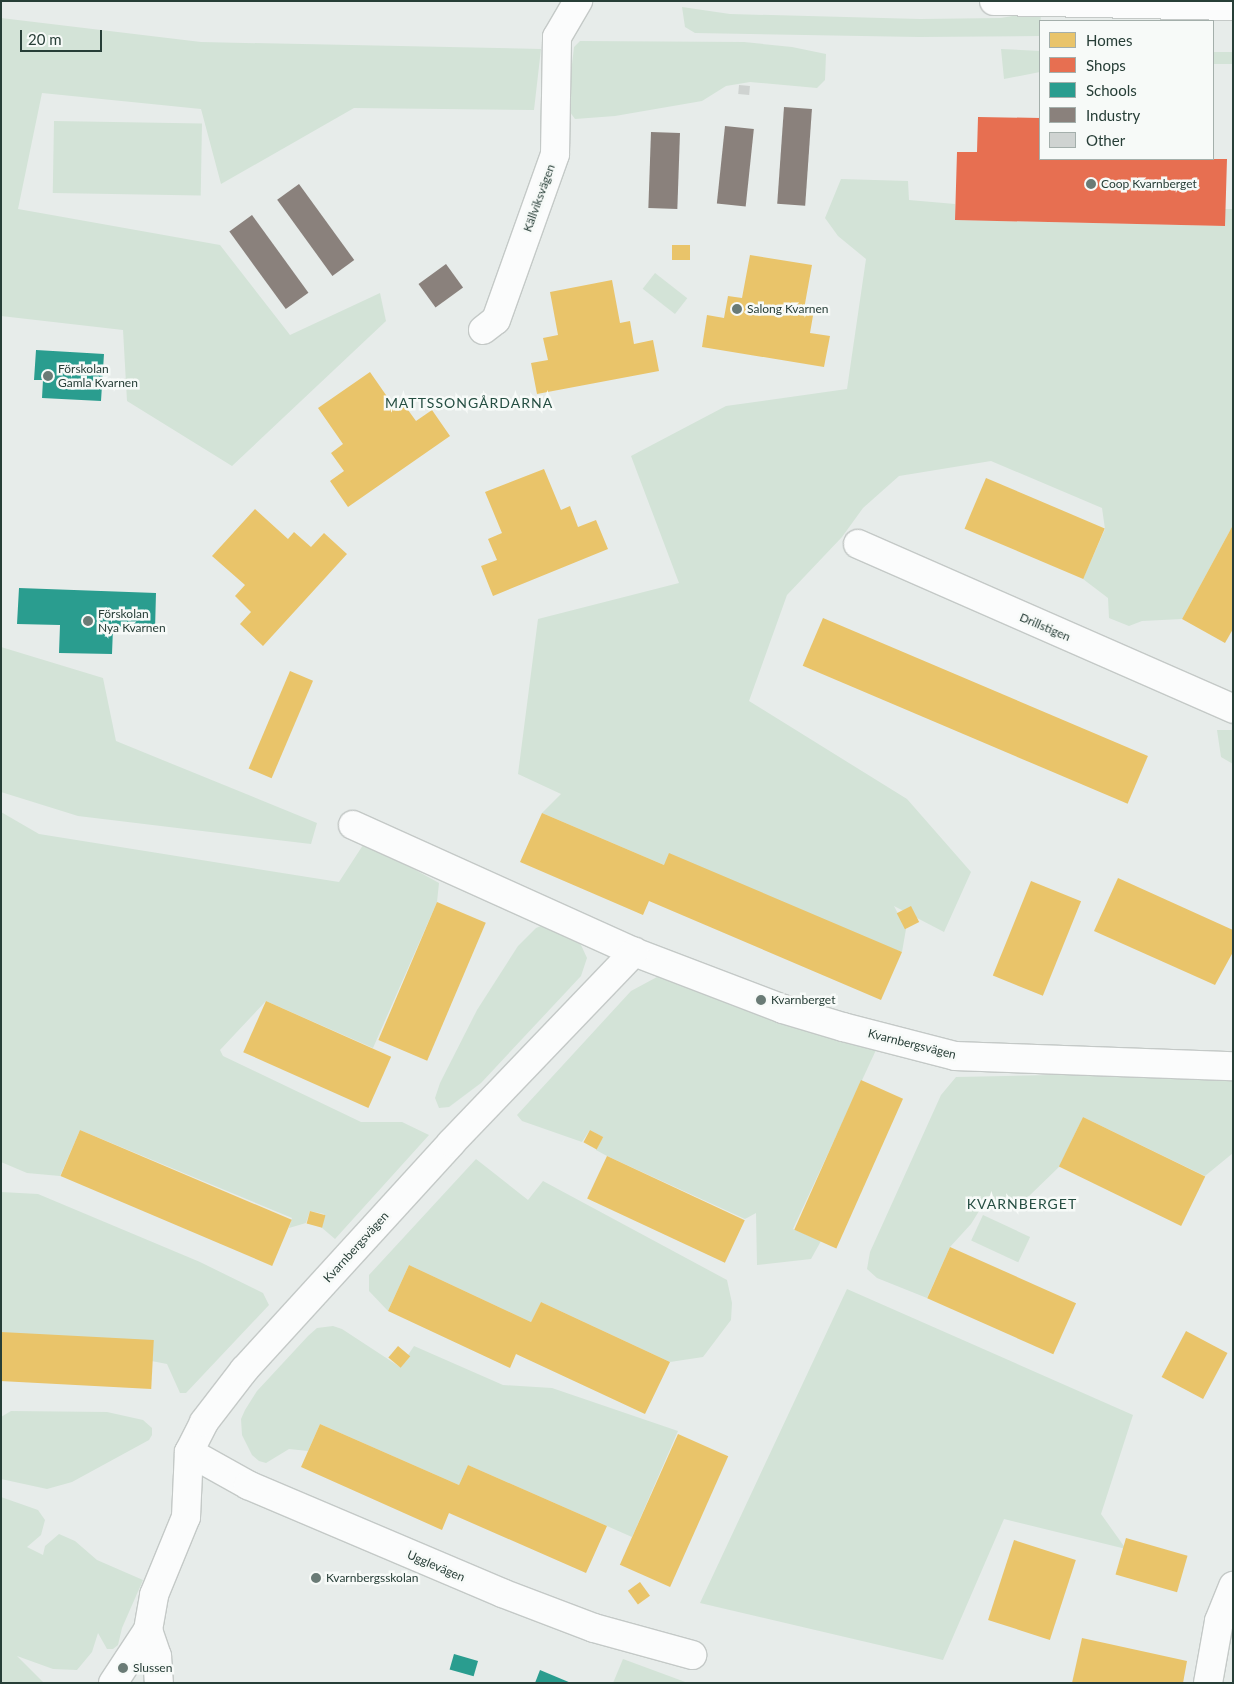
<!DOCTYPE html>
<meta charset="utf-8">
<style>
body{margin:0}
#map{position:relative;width:1234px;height:1684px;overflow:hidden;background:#e7ecea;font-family:Lato,sans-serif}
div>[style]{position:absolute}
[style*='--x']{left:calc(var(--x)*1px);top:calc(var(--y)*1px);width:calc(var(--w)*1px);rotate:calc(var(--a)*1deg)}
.green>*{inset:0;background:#d3e3d7;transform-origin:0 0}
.homes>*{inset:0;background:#e9c46a;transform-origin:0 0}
.shops>*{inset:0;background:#e76f51}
.schools>*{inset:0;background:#2a9d8f;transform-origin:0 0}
.industry>*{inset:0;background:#8a817c;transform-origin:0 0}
.building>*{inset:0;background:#cfd3d1;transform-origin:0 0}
.roads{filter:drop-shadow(1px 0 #c4c9c7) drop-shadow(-1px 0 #c4c9c7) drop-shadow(0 1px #c4c9c7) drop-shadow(0 -1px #c4c9c7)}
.minor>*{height:28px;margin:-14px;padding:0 14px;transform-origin:14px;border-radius:14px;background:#fbfcfc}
.dots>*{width:14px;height:14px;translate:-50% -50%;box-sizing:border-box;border:2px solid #f7faf8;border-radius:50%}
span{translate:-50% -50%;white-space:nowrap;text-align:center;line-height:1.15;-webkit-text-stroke:5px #f7faf8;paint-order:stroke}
.poi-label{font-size:12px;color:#273e37}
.left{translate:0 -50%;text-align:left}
.street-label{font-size:12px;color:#273e37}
.neighbourhood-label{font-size:14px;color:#254e42;letter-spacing:1px}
.frame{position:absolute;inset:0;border:2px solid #273e37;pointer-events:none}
.legend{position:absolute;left:1039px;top:20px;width:175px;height:140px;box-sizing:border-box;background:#f7faf8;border:1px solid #a4afab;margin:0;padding:6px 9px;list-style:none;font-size:15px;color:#273e37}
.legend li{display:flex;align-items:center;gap:10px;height:25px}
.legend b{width:25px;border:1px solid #a4afab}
.scale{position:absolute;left:20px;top:30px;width:82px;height:22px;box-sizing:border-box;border:2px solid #273e37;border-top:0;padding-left:6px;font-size:15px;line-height:18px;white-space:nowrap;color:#273e37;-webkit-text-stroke:4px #f7faf8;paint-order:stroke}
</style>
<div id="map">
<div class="green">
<div style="clip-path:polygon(682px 7px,730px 14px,920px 19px,1001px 18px,1041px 11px,1040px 36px,919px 37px,695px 33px,685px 27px)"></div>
<div style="clip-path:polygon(1px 18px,201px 42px,541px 49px,534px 110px,354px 108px,221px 184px,201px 109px,42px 93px,18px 209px,220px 245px,290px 335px,380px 293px,386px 321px,232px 466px,127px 401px,123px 330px,1px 316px)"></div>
<div style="clip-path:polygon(580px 41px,744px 42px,792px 47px,826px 54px,825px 80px,817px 88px,750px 82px,726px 86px,702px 101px,615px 116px,575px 119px,567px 108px,574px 47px)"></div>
<div style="clip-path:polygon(1001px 49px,1040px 51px,1040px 72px,1004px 79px)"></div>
<div style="clip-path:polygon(1213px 52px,1232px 52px,1232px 64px,1214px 64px,1213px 86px)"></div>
<div style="left:54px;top:121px;width:148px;height:72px;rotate:1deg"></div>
<div style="clip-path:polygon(841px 179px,908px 181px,909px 200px,955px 204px,956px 220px,1225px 226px,1225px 209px,1233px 209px,1233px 525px,1182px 619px,1142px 621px,1129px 626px,1109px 618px,1108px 598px,1083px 579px,1105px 529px,1102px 508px,991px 461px,899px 476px,863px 508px,842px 537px,787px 595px,749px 701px,907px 799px,971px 872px,944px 932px,894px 906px,906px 929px,902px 952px,664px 865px,542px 813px,561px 794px,518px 774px,538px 619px,679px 583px,631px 456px,726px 406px,847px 389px,866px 259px,838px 236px,825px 218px)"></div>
<div style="left:655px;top:273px;width:41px;height:20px;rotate:38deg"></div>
<div style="clip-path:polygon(1px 647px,103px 678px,116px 741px,317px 823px,311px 844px,78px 816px,1px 792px)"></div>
<div style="clip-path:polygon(1217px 730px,1233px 730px,1233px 764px,1221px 757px)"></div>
<div style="clip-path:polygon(1px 812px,39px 834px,339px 882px,365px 842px,439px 883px,437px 902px,373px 1048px,266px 1001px,220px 1050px,223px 1056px,361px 1122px,402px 1122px,429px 1135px,335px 1239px,321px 1227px,324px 1214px,310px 1211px,306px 1223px,289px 1228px,292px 1218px,80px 1130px,60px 1176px,27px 1173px,1px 1162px)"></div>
<div style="clip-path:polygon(546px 924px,571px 935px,581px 945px,587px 958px,581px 976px,481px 1083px,449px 1107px,439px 1108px,435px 1098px,440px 1083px,477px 1010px,518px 946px,536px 928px)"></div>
<div style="clip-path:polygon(657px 977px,672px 980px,876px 1050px,793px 1229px,821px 1241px,811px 1259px,757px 1265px,756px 1213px,745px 1219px,607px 1156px,596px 1150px,603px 1137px,590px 1130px,582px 1142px,522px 1121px,517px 1115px,631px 991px)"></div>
<div style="clip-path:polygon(1233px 1071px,1233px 1153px,1205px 1176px,1083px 1117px,1059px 1167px,1028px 1197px,984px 1203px,971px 1224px,950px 1247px,927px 1298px,877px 1278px,867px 1269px,870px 1252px,941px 1095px,956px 1077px)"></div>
<div style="clip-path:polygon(476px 1159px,528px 1200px,543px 1181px,727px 1280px,732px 1303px,731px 1320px,703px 1357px,670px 1362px,541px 1302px,531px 1322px,409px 1265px,388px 1311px,369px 1291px,369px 1275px)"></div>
<div style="clip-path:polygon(1px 1192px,38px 1194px,200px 1262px,263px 1293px,269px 1305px,186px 1393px,180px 1393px,167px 1364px,1px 1332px)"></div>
<div style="left:983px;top:1215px;width:52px;height:28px;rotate:25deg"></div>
<div style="clip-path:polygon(847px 1289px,1133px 1415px,1101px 1514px,1126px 1549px,1004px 1519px,943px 1660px,700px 1603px)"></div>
<div style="clip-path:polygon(333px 1326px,342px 1329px,400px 1367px,414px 1346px,503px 1385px,552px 1388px,678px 1431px,632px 1537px,468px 1465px,459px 1485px,320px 1424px,308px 1451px,289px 1449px,266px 1463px,259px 1461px,252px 1455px,242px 1435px,241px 1419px,245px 1410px,257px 1391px,308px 1336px,317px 1328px)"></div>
<div style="clip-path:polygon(11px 1411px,107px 1412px,143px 1420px,152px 1428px,152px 1435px,149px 1440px,72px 1482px,47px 1489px,1px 1479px,1px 1417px)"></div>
<div style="clip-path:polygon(1px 1497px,38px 1510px,45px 1520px,41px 1535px,27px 1547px,43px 1555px,45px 1546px,59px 1534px,75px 1541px,97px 1560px,143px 1580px,122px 1628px,118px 1645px,113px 1649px,107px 1649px,98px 1633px,92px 1652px,77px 1670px,53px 1669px,17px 1656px,44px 1683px,1px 1683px)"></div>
<div style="clip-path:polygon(623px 1659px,688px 1683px,613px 1683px)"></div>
</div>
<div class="homes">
<div style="left:672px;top:245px;width:18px;height:15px"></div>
<div style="clip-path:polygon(750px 255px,812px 265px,804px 309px,814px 310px,810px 333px,830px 336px,824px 367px,702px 347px,707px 315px,724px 318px,728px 296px,742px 298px)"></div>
<div style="clip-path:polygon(612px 280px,620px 323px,630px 321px,634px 344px,653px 340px,659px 371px,537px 394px,531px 363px,548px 360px,543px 338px,558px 335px,550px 292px)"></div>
<div style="clip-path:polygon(370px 372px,395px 408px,403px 403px,416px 421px,432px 410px,450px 436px,348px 507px,330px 481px,344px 471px,331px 453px,343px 444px,318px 408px)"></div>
<div style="clip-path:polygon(544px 469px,561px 510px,570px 506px,578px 527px,596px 520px,608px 549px,493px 596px,481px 566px,497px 560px,488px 539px,502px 533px,485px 492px)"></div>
<div style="left:986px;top:478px;width:129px;height:55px;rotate:23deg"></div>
<div style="clip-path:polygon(255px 509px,288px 539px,294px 532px,311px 547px,324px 533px,347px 554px,263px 646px,240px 624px,251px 612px,235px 596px,245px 585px,212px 556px)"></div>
<div style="clip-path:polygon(1233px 525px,1233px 629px,1225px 643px,1182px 619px)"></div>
<div style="left:823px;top:618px;width:353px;height:52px;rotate:23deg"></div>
<div style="left:290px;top:671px;width:25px;height:106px;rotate:23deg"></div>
<div style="clip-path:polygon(542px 813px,664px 865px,669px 853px,902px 952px,881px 1000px,649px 901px,643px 915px,520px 862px)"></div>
<div style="clip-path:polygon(1118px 878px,1233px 930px,1233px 952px,1215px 985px,1094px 931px)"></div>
<div style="left:1031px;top:881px;width:54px;height:102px;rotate:22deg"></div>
<div style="left:437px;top:902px;width:53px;height:150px;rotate:23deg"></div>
<div style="left:911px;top:906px;width:18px;height:16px;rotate:63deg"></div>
<div style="left:266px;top:1001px;width:137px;height:56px;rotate:24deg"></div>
<div style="left:861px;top:1080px;width:46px;height:164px;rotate:24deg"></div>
<div style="left:1083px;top:1117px;width:136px;height:55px;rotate:26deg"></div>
<div style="left:80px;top:1130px;width:230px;height:50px;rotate:23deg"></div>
<div style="left:590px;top:1130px;width:15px;height:14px;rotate:28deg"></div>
<div style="left:607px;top:1156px;width:152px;height:47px;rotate:25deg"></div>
<div style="left:310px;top:1211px;width:16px;height:13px;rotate:15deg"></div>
<div style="left:950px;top:1247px;width:138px;height:56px;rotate:24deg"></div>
<div style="clip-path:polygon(409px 1265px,531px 1322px,541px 1302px,670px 1362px,645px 1414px,516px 1354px,510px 1368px,388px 1311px)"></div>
<div style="left:1186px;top:1331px;width:47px;height:52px;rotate:28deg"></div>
<div style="left:1px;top:1332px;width:153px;height:49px;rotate:3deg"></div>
<div style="left:398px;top:1346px;width:16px;height:15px;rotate:40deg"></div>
<div style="clip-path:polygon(320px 1424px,459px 1485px,468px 1465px,607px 1526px,586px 1573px,449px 1513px,442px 1530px,301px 1467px)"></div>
<div style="left:678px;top:1434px;width:55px;height:143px;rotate:24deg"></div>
<div style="left:1126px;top:1538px;width:64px;height:38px;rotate:16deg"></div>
<div style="left:1014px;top:1540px;width:65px;height:84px;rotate:18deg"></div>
<div style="left:640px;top:1582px;width:17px;height:15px;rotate:54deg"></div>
<div style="clip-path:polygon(1082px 1638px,1187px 1661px,1183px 1683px,1072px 1683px)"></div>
</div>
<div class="shops">
<div style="clip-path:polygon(978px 117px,1040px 118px,1040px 159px,1227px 159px,1225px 226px,955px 220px,957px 152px,977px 152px)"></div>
</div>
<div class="schools">
<div style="clip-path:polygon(36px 350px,104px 354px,101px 401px,42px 398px,43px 380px,34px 380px)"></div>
<div style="clip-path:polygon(19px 588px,156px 593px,155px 630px,113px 628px,112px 654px,59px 653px,60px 625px,17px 624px)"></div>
<div style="left:454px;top:1654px;width:25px;height:16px;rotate:16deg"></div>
<div style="clip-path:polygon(540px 1670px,571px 1683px,535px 1683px)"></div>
</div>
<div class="industry">
<div style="left:784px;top:107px;width:28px;height:97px;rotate:4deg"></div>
<div style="left:725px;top:126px;width:29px;height:78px;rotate:6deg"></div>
<div style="left:651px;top:132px;width:29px;height:76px;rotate:2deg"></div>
<div style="left:299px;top:184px;width:94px;height:27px;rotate:54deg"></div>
<div style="left:252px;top:215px;width:96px;height:28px;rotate:54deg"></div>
<div style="left:446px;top:264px;width:29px;height:34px;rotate:54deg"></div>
</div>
<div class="building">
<div style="left:739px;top:85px;width:11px;height:9px;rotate:5deg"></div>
</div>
<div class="roads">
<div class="minor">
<div style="--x:994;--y:1;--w:239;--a:1.2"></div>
<div style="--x:483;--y:330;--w:16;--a:-38"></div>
<div style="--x:496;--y:320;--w:176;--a:-70.4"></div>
<div style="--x:555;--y:154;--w:117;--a:-89"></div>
<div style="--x:557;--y:37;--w:42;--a:-59.7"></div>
<div style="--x:858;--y:544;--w:410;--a:23.7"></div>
<div style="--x:353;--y:825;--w:308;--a:24.3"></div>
<div style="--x:634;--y:952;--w:160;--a:20.9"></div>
<div style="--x:783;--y:1009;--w:63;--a:16.7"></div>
<div style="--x:843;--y:1027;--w:116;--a:14.5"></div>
<div style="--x:955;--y:1056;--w:278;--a:2.1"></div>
<div style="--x:189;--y:1452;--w:68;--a:29.2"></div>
<div style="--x:248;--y:1485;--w:276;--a:23"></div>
<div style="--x:502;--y:1593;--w:98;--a:20.8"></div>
<div style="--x:594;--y:1628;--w:102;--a:15.4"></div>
<div style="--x:148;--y:1630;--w:28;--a:71"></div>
<div style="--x:157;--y:1656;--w:27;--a:86"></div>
<div style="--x:113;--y:1683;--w:64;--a:-56.6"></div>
<div style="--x:148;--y:1630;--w:36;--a:-80"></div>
<div style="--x:154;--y:1595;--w:84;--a:-67.7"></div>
<div style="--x:186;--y:1517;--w:65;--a:-87.4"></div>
<div style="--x:189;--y:1452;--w:34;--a:-63"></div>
<div style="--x:204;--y:1422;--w:66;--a:-52.4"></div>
<div style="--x:244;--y:1370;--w:307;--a:-47.6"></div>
<div style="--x:451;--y:1143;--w:265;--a:-46.2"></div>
<div style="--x:1208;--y:1683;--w:63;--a:-79.9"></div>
<div style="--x:1219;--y:1621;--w:38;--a:-68"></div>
</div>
</div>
<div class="dots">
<div style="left:1091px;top:184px;background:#6a7b76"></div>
<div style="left:737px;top:309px;background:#6a7b76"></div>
<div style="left:48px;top:376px;background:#6a7b76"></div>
<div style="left:88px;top:621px;background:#6a7b76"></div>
<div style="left:761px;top:1000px;background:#6a7b76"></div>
<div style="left:316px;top:1578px;background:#6a7b76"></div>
<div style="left:123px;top:1668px;background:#6a7b76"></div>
</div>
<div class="poi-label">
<span class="left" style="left:1101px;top:184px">Coop Kvarnberget</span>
<span class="left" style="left:747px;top:309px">Salong Kvarnen</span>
<span class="left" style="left:58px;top:376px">Förskolan<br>Gamla Kvarnen</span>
<span class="left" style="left:98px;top:621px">Förskolan<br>Nya Kvarnen</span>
<span class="left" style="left:771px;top:1000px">Kvarnberget</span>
<span class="left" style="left:326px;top:1578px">Kvarnbergsskolan</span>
<span class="left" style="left:133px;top:1668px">Slussen</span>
</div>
<div class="street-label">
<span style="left:539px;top:198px;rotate:-70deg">Källviksvägen</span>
<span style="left:1045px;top:627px;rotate:23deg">Drillstigen</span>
<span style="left:912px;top:1044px;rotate:14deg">Kvarnbergsvägen</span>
<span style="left:356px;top:1247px;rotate:-48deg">Kvarnbergsvägen</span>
<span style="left:436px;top:1566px;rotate:23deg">Ugglevägen</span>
</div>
<div class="neighbourhood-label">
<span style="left:469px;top:403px">MATTSSONGÅRDARNA</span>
<span style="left:1022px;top:1204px">KVARNBERGET</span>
</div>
<div class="frame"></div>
<ul class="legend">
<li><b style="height:14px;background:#e9c46a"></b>Homes</li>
<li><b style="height:14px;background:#e76f51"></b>Shops</li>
<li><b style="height:14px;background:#2a9d8f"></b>Schools</li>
<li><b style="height:14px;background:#8a817c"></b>Industry</li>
<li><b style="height:14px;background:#cfd3d1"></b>Other</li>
</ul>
<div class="scale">20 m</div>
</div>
